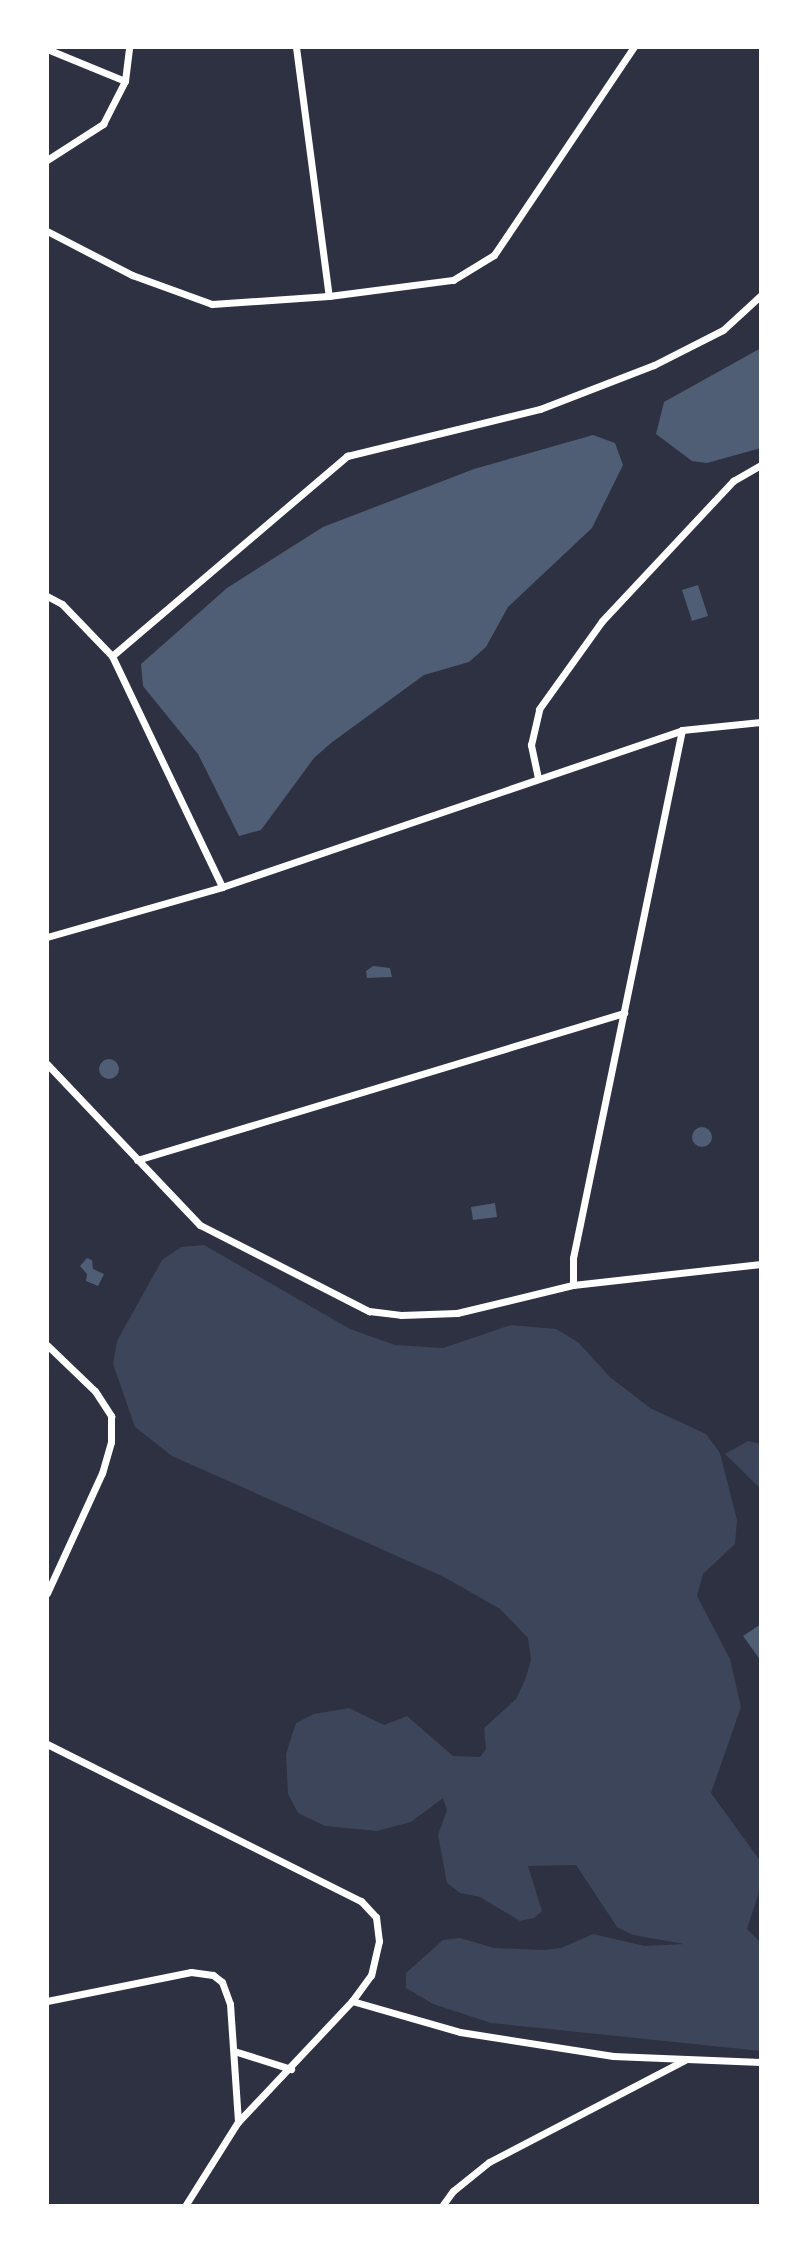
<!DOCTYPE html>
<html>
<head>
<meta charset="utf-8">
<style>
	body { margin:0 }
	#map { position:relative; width:808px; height:2253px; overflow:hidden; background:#2d3142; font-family:Cabin,sans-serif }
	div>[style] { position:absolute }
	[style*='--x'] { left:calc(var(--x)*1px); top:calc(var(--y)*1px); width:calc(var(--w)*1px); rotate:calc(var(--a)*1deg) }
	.green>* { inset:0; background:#3c4559 }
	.water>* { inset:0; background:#4f5d75 }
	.round { border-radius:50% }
	.minor>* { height:7px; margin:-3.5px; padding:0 3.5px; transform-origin:3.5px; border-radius:3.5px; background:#fff }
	span { translate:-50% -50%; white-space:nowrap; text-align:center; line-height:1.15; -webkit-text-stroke:5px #fff; paint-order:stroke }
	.frame { position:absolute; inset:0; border:49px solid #fff; pointer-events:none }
</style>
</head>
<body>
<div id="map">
	<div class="green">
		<div style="clip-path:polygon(204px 1245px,350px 1329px,395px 1345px,443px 1348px,511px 1325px,556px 1329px,578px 1342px,610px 1377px,650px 1408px,706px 1434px,720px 1453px,737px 1520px,735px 1544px,703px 1574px,697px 1596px,730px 1659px,741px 1707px,711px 1793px,761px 1862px,761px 1886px,747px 1929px,761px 1943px,761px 2051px,491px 2023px,433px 2004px,406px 1988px,406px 1973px,443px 1940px,460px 1938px,494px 1948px,543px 1950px,561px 1948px,593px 1934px,645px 1946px,684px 1944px,633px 1935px,617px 1927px,576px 1865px,528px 1866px,542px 1911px,534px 1918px,520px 1921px,480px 1897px,460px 1893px,447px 1883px,438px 1835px,447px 1810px,443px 1798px,411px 1822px,377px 1831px,325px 1826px,298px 1813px,288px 1794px,286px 1754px,296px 1723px,314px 1714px,349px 1708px,384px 1725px,407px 1716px,453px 1756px,480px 1757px,486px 1749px,484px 1728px,516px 1699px,525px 1680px,531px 1660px,528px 1638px,500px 1609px,444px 1577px,172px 1456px,135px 1427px,113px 1364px,117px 1341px,162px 1260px,181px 1247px)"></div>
		<div style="clip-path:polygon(748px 1441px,761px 1444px,761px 1489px,725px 1454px)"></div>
	</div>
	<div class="water">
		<div style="clip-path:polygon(761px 348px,761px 448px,707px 463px,692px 461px,656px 434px,664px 402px)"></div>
		<div style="clip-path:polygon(593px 435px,615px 443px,623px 465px,592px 528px,508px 607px,486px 647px,469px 662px,424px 675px,331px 743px,314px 758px,261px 830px,239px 836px,198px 754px,143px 686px,141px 664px,227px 588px,323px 527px,474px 469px)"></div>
		<div style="clip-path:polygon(698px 585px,708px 616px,692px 621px,682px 590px)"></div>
		<div style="clip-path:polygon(373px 966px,390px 968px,392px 977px,367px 978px,366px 971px)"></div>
		<div class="round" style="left:99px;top:1059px;width:20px;height:20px"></div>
		<div class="round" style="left:692px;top:1127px;width:20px;height:20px"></div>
		<div style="clip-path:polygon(495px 1203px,497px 1217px,473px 1220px,471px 1207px)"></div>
		<div style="clip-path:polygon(87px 1258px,92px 1260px,93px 1269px,104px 1274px,98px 1286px,86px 1281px,87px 1274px,80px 1266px)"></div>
		<div style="clip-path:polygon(761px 1624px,761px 1661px,743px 1636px)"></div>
	</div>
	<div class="minor">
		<div style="--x:296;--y:47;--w:251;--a:82.5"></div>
		<div style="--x:47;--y:49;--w:84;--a:22.3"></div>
		<div style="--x:47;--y:160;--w:67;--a:-32.7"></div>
		<div style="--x:103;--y:124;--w:48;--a:-62.9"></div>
		<div style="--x:125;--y:81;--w:34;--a:-83"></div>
		<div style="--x:47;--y:231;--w:96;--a:27.4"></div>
		<div style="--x:132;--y:275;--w:85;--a:19.9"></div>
		<div style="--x:212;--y:304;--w:117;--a:-3.9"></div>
		<div style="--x:329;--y:296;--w:125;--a:-7.4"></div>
		<div style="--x:453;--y:280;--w:48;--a:-31.4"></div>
		<div style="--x:494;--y:255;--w:251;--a:-56.1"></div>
		<div style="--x:47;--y:596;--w:17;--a:28"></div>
		<div style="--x:62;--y:604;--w:72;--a:46.1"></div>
		<div style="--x:112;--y:656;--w:256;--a:64.5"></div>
		<div style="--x:112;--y:656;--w:309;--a:-40.4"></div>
		<div style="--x:347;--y:456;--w:199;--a:-13.7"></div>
		<div style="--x:540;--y:409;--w:122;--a:-21.1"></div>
		<div style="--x:654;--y:365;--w:77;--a:-26.9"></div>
		<div style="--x:723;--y:330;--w:52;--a:-42.6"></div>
		<div style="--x:538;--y:778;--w:34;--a:-102"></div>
		<div style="--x:531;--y:745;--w:37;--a:-77"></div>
		<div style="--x:539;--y:709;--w:108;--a:-54.4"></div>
		<div style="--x:602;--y:621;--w:192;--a:-46.9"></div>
		<div style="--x:733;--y:481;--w:32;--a:-30"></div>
		<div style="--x:47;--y:937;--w:182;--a:-15.9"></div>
		<div style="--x:222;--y:887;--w:486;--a:-18.8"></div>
		<div style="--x:682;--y:730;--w:79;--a:-5.8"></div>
		<div style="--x:47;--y:1064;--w:222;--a:46.5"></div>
		<div style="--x:200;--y:1225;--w:190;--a:27"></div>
		<div style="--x:369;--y:1311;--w:32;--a:7"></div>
		<div style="--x:401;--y:1315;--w:56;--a:-2"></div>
		<div style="--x:457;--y:1313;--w:119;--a:-13.6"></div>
		<div style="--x:573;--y:1285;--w:189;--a:-6.4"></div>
		<div style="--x:137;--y:1160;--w:509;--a:-16.8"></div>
		<div style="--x:573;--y:1285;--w:27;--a:-90"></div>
		<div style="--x:573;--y:1258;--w:539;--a:-78.34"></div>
		<div style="--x:47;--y:1345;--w:66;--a:43.8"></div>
		<div style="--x:95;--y:1391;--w:30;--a:57"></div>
		<div style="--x:111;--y:1416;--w:26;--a:90"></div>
		<div style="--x:111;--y:1442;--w:32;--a:106"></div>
		<div style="--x:102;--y:1473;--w:132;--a:114.6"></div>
		<div style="--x:47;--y:1744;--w:351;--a:26.6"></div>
		<div style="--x:361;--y:1901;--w:22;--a:47"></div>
		<div style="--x:376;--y:1917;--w:24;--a:83"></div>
		<div style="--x:379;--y:1941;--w:35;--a:103"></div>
		<div style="--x:371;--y:1975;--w:32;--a:126"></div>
		<div style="--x:352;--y:2001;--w:112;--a:16"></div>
		<div style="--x:460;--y:2032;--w:155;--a:8.9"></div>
		<div style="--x:613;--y:2056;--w:148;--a:2.3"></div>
		<div style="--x:47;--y:2001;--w:147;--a:-11.4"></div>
		<div style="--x:191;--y:1972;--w:22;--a:8"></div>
		<div style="--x:213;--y:1975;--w:11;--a:38"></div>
		<div style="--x:222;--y:1982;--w:23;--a:70"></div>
		<div style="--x:230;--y:2004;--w:118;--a:86.1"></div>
		<div style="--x:234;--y:2051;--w:60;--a:17.5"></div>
		<div style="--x:185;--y:2206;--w:99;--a:-57.8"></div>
		<div style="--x:238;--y:2122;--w:166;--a:-46.7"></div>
		<div style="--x:442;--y:2206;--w:19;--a:-54"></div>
		<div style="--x:453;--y:2191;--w:46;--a:-38.9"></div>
		<div style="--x:489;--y:2162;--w:221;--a:-27.5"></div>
	</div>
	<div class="frame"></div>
</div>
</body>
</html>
